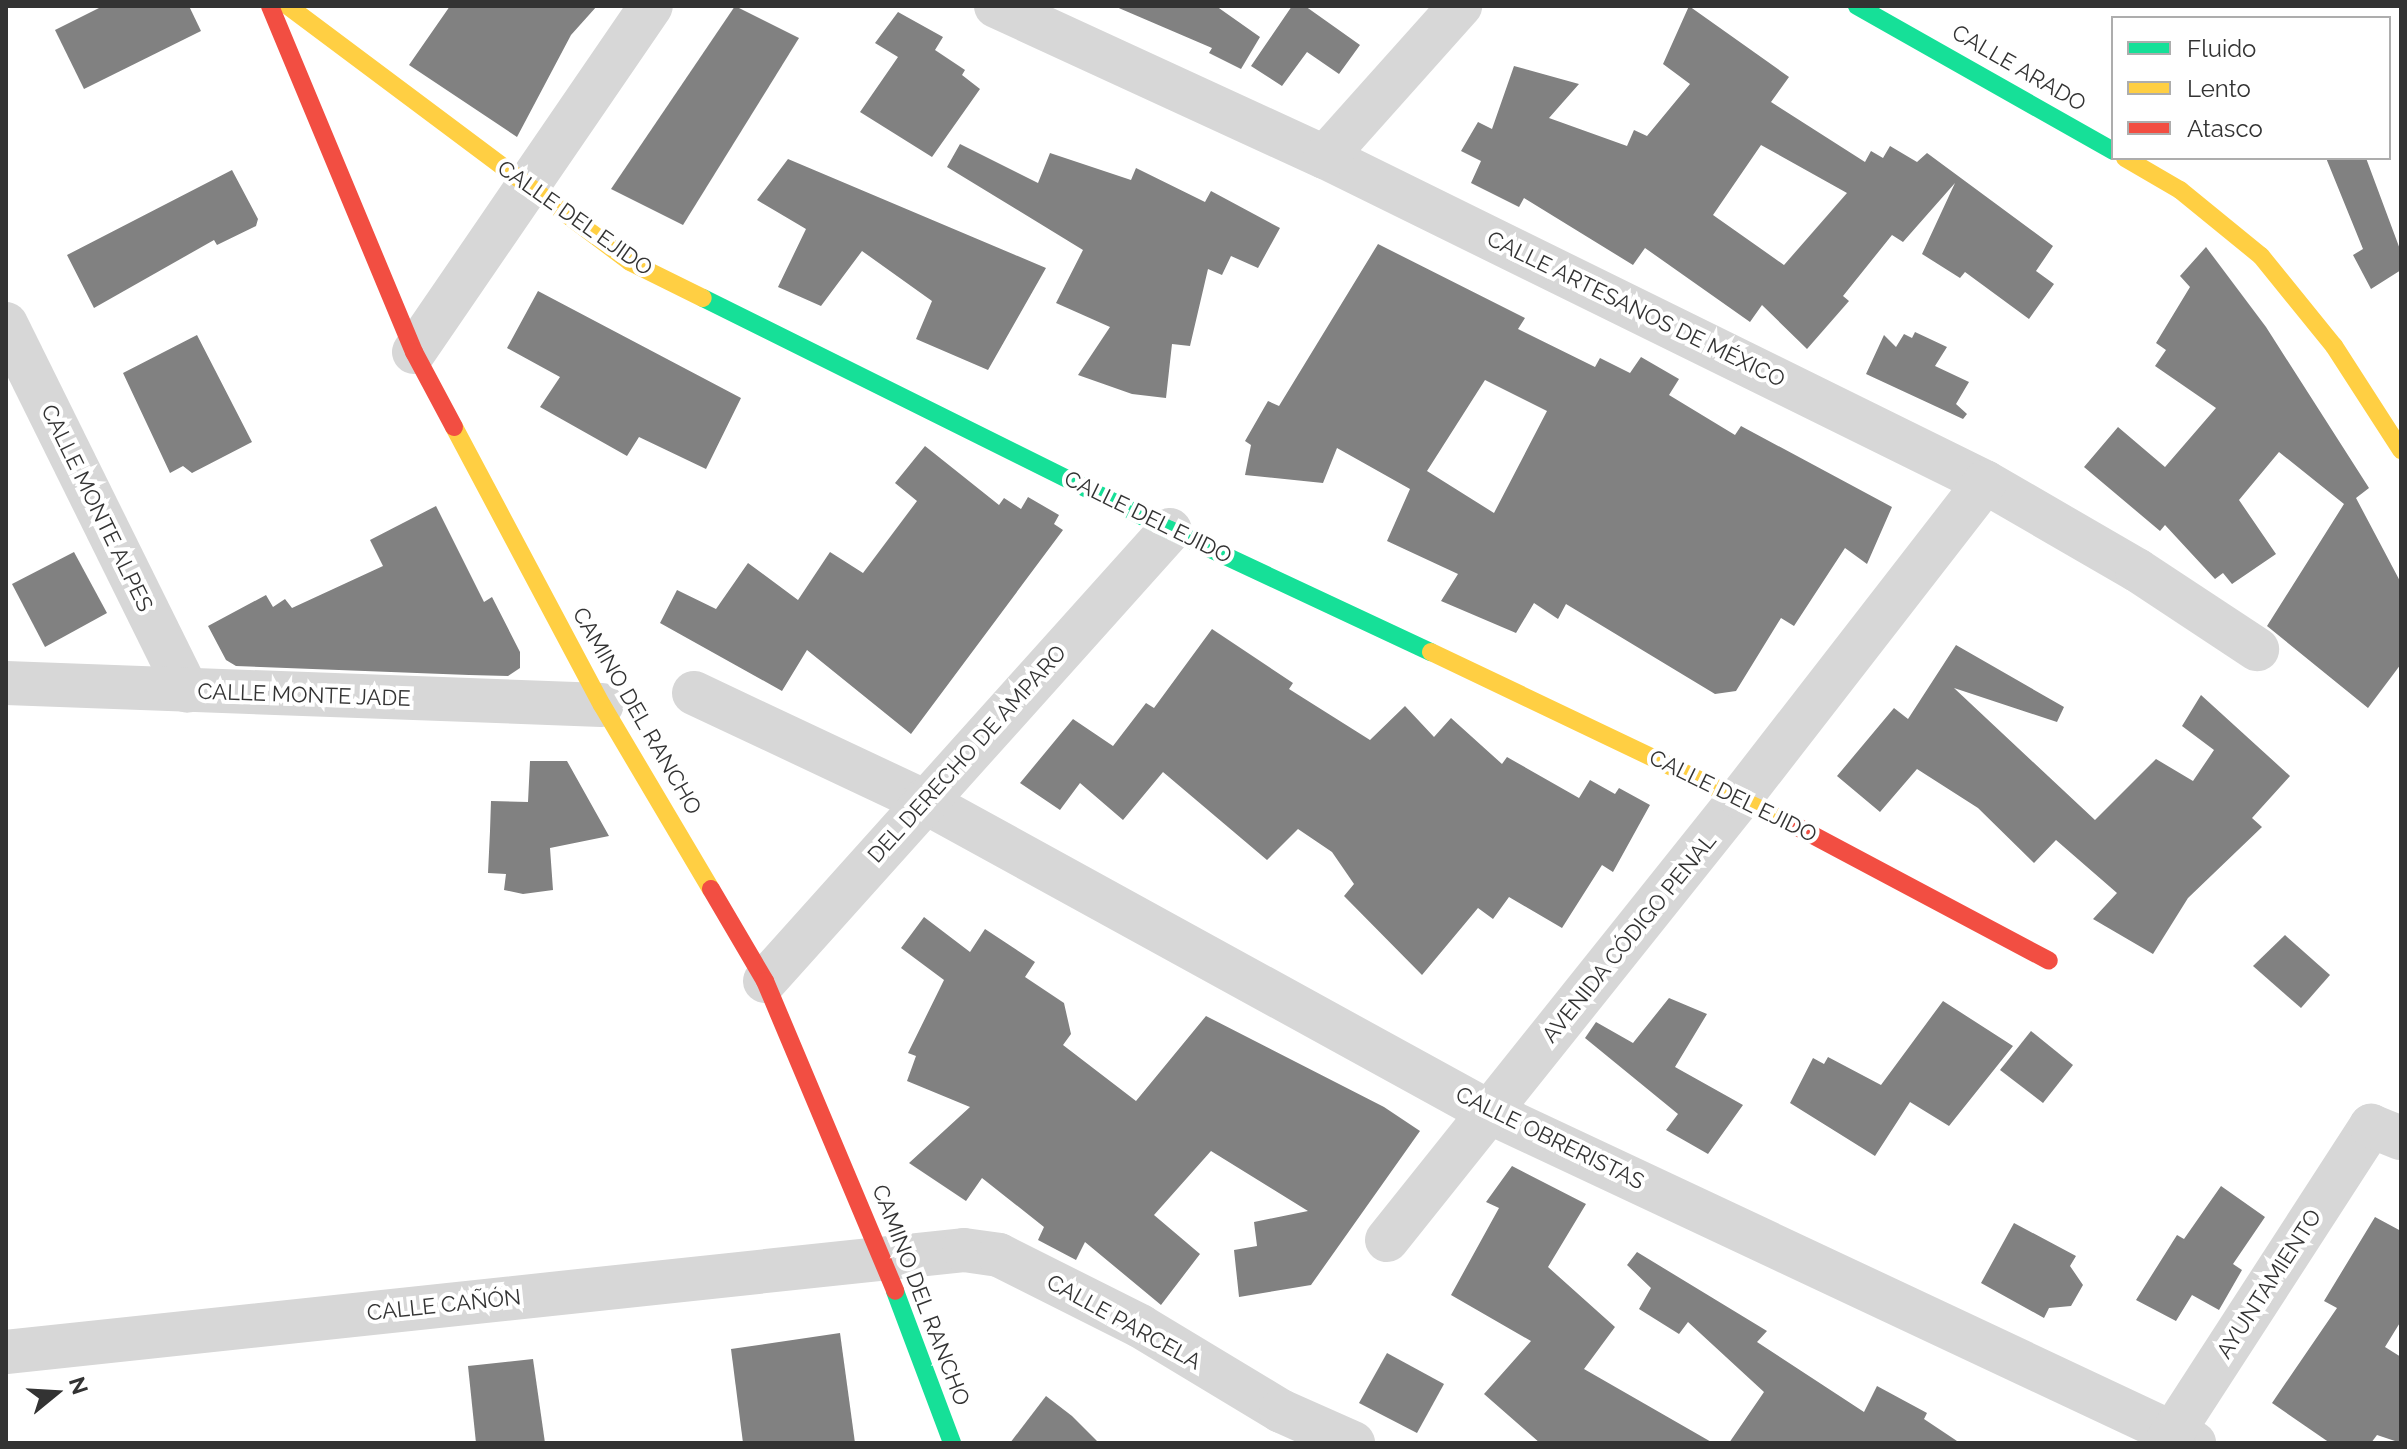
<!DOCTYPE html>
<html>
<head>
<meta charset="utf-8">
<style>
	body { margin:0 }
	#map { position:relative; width:2407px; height:1449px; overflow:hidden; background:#fff; font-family:Raleway,sans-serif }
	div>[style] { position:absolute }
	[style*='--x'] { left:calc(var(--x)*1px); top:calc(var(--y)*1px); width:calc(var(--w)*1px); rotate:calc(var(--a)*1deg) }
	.building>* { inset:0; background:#818181 }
	.street>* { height:44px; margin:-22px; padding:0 22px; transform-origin:22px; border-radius:22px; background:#d7d7d7 }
	.fast>* { height:18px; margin:-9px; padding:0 9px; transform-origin:9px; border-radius:9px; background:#16e098 }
	.slow>* { height:18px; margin:-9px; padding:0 9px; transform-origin:9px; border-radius:9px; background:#ffcf43 }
	.jam>* { height:18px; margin:-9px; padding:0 9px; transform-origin:9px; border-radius:9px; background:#f24e42 }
	span { translate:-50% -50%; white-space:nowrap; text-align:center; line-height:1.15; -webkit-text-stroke:8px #fff; paint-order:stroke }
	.street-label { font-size:22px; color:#333 }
	.frame { position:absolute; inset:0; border:8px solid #333; pointer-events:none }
	.legend { position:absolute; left:2111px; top:16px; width:280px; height:144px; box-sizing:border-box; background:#fff; border:2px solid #adadad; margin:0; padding:10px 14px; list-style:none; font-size:24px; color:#333 }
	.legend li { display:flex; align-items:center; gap:16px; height:40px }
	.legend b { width:40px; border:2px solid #adadad }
	.north { position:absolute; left:16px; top:1353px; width:80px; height:80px; -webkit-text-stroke:6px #fff; paint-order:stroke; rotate:72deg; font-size:22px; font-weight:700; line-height:32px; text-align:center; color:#333 }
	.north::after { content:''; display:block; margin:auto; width:28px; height:36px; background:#333; clip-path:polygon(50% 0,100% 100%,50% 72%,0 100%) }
</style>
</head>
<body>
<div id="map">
	<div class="building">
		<div style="clip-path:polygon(103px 6px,189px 6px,201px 31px,84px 89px,55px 30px)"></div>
		<div style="clip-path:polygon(450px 6px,597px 6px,571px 35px,517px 137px,409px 65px)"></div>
		<div style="clip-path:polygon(735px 6px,799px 38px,683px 225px,611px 189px)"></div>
		<div style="clip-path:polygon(1114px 6px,1216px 6px,1260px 37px,1241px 69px,1209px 53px,1212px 48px)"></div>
		<div style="clip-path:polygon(1292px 6px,1305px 6px,1360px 45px,1339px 74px,1307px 52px,1282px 86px,1251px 66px)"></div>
		<div style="clip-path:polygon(evenodd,1689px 6px,1789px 77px,1771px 102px,1865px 162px,1871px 151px,1883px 158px,1890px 146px,1917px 162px,1927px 153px,2053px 246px,2036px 271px,2054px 284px,2029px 319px,1965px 272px,1960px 278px,1922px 254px,1955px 183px,1903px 242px,1892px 235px,1843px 296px,1849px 301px,1807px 349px,1762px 305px,1750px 322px,1645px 248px,1633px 265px,1524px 198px,1519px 207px,1471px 183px,1481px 161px,1461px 151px,1478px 122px,1492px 129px,1514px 66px,1579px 84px,1549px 118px,1627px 146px,1634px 130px,1647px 136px,1690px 84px,1663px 64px,1689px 6px,1761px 145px,1847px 193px,1784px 265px,1713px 215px,1761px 145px)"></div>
		<div style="clip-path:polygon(898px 12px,943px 37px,935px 50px,965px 70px,962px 75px,980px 89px,932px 157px,860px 112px,898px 57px,875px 43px)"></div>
		<div style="clip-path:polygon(960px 144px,1038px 183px,1050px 153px,1131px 180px,1136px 168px,1205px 202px,1211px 191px,1280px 228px,1258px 268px,1231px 256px,1222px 275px,1208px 269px,1190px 346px,1172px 344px,1166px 398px,1132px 394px,1078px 375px,1110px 327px,1056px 303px,1083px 250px,947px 167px)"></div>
		<div style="clip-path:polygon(2326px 158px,2366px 158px,2401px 252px,2401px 270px,2371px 289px,2353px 255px,2363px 249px)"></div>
		<div style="clip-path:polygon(788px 159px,1046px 268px,988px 370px,916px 339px,932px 301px,862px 251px,821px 306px,778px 287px,806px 229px,757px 200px)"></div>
		<div style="clip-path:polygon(232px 170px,258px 219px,256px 226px,217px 245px,214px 240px,94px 308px,67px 255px)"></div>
		<div style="clip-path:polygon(evenodd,1378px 244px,1525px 318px,1518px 329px,1595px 367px,1600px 358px,1630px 373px,1641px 357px,1679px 379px,1669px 395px,1735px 435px,1741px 426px,1892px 507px,1867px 564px,1845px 548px,1794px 626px,1781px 618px,1736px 691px,1715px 694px,1566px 604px,1558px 619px,1534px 603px,1516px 633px,1441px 601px,1458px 574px,1387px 541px,1410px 489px,1337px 448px,1323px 483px,1245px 475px,1251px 445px,1245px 441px,1268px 401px,1279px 406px,1378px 244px,1485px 380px,1547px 411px,1494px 513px,1427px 471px,1485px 380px)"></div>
		<div style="clip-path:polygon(2206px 247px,2266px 327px,2369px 488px,2356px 498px,2401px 583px,2401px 664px,2368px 708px,2267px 626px,2344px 504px,2279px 452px,2239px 500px,2276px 554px,2232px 584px,2223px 573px,2215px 579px,2165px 525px,2160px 531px,2084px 467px,2118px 427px,2165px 467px,2216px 408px,2155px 366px,2166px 350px,2156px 343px,2190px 287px,2180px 276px)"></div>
		<div style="clip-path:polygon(538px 291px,741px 398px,706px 469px,639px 437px,627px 456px,540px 407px,560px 377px,507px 348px)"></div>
		<div style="clip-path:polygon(1915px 332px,1947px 347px,1935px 366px,1969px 382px,1956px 404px,1967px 414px,1963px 419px,1866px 374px,1884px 335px,1896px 347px,1904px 334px,1912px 338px)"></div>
		<div style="clip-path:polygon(197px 335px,252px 442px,192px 473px,183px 466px,170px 473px,123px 373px)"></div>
		<div style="clip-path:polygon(925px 446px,999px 505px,1004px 498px,1021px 509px,1028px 497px,1059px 515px,1054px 524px,1063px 530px,911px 734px,807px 650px,782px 691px,660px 623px,677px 590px,716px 609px,748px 563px,798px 600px,830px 552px,863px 573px,917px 501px,895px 483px)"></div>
		<div style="clip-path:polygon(436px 506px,484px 602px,492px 597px,520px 652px,520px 668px,508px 676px,469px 675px,236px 666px,226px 660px,208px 626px,266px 595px,273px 607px,285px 599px,292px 608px,383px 566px,370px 540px)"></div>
		<div style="clip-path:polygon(74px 552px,107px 613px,45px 647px,12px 584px)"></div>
		<div style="clip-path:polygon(1212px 629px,1293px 683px,1289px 689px,1370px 740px,1405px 706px,1434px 737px,1451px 718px,1502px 764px,1507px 757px,1579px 798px,1590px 780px,1615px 794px,1619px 788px,1650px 805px,1613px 872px,1602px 865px,1562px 928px,1509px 897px,1493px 919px,1478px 908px,1422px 975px,1344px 896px,1354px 884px,1332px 852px,1298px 829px,1267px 860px,1163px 772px,1123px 820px,1080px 783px,1060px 810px,1020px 783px,1073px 719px,1113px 746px,1146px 703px,1154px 708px)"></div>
		<div style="clip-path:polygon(1956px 645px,2064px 707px,2057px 722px,1954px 688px,2095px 820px,2156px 759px,2193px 781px,2214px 750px,2182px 726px,2201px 695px,2290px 776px,2252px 818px,2262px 827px,2188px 898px,2153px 954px,2093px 919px,2117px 893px,2056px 840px,2034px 863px,1978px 808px,1917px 769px,1880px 812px,1837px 776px,1894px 708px,1908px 719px)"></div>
		<div style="clip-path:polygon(530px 761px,567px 761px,609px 836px,550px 848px,553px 890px,523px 894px,504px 890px,506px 874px,488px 873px,490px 831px,491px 801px,528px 802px)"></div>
		<div style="clip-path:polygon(924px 917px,970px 952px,985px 929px,1035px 962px,1025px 977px,1064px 1003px,1071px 1034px,1063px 1045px,1136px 1101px,1206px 1016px,1384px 1107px,1420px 1131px,1311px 1285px,1239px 1297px,1234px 1250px,1257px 1246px,1254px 1222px,1308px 1211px,1211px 1151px,1154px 1215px,1200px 1254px,1161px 1305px,1085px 1242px,1076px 1260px,1038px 1240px,1044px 1227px,982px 1178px,966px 1201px,909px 1163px,970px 1107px,907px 1081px,916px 1056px,908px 1053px,944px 980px,901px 948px)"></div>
		<div style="clip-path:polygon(2285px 935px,2330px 975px,2301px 1008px,2253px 966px)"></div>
		<div style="clip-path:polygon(1669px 998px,1707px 1014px,1675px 1067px,1743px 1105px,1708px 1154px,1666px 1130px,1678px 1114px,1585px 1038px,1596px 1022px,1633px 1043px)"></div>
		<div style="clip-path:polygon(1943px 1001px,2013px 1046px,1949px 1126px,1910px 1102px,1875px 1156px,1790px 1103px,1813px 1058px,1824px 1064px,1828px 1057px,1881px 1085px)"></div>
		<div style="clip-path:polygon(2031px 1031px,2073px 1065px,2043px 1103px,2000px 1070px)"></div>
		<div style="clip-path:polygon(1512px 1166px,1586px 1204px,1548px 1267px,1615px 1327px,1584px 1369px,1713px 1443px,1540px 1443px,1484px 1394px,1531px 1341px,1451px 1295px,1499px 1208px,1486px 1202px)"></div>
		<div style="clip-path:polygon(2221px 1186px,2265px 1217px,2233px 1264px,2242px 1270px,2219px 1310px,2192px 1295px,2176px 1321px,2136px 1300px,2177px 1235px,2184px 1239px)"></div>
		<div style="clip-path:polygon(2375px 1217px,2401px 1231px,2401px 1321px,2385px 1347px,2401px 1357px,2401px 1443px,2377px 1435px,2371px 1443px,2330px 1443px,2272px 1403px,2337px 1308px,2324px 1301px)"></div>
		<div style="clip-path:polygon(2014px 1223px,2076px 1256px,2070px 1266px,2083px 1285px,2071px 1306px,2049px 1308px,2044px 1318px,1981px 1283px)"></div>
		<div style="clip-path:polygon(1637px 1252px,1767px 1331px,1757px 1342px,1864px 1412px,1877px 1386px,1927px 1413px,1924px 1419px,1960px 1443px,1729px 1443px,1764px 1392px,1688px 1322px,1679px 1334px,1639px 1309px,1651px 1288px,1627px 1265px)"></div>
		<div style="clip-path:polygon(840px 1333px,855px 1443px,743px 1443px,731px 1349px)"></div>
		<div style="clip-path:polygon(1387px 1353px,1444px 1384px,1417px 1433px,1359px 1403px)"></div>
		<div style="clip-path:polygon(533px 1359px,545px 1443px,476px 1443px,468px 1366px)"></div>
		<div style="clip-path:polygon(1046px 1396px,1072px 1416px,1099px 1443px,1010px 1443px)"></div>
	</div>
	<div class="street">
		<div style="--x:996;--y:6;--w:362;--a:24.7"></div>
		<div style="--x:1325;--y:157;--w:736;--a:26.22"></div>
		<div style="--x:1985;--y:482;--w:176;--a:30.1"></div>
		<div style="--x:2137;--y:570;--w:144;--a:33.4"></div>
		<div style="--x:1325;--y:157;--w:203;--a:-48.2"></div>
		<div style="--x:6;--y:324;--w:409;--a:63.7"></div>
		<div style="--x:414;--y:352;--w:419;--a:-55.6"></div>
		<div style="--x:6;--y:683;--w:596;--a:2.11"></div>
		<div style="--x:694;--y:693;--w:253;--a:25.2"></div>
		<div style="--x:923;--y:801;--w:646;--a:28.79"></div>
		<div style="--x:1489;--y:1112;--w:779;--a:25.15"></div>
		<div style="--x:765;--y:981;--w:606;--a:-48.08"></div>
		<div style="--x:1387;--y:1240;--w:567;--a:-51.37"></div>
		<div style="--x:1741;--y:797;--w:398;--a:-52.2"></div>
		<div style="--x:6;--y:1352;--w:963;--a:-6.08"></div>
		<div style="--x:964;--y:1250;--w:35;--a:8"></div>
		<div style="--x:999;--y:1255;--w:158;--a:26.7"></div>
		<div style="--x:1140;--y:1326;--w:165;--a:31.1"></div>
		<div style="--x:1281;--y:1411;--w:79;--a:24"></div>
		<div style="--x:2166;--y:1443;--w:378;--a:-57.1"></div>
		<div style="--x:2371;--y:1126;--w:32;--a:22"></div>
	</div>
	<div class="fast">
		<div style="--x:1857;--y:6;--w:294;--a:29.5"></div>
		<div style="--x:703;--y:298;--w:521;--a:26.42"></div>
		<div style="--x:1170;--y:530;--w:288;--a:25.1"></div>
		<div style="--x:895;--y:1291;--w:162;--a:69.4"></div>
	</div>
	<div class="slow">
		<div style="--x:288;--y:6;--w:427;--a:36.8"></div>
		<div style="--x:630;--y:262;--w:81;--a:26.3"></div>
		<div style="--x:2125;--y:158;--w:64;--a:30.2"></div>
		<div style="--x:2180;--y:190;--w:104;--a:39.2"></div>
		<div style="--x:2261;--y:256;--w:116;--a:51"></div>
		<div style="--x:2334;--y:346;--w:124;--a:57.2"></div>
		<div style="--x:454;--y:427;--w:315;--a:62"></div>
		<div style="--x:602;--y:705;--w:214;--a:59.4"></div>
		<div style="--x:1431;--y:652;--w:398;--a:25.5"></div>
	</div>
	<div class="jam">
		<div style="--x:270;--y:6;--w:375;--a:67.4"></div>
		<div style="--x:414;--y:352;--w:85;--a:61.9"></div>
		<div style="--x:1790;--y:823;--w:293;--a:28"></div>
		<div style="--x:711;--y:889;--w:107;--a:59.6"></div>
		<div style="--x:765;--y:981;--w:336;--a:67.2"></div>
	</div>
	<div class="street-label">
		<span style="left:2019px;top:68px;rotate:30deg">CALLE ARADO</span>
		<span style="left:575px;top:218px;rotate:35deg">CALLE DEL EJIDO</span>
		<span style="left:1636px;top:309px;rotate:26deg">CALLE ARTESANOS DE MÉXICO</span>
		<span style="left:97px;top:508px;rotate:64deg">CALLE MONTE ALPES</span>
		<span style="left:1148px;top:517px;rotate:26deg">CALLE DEL EJIDO</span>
		<span style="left:304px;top:695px;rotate:2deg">CALLE MONTE JADE</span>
		<span style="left:637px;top:711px;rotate:60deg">CAMINO DEL RANCHO</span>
		<span style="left:967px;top:754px;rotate:-48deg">DEL DERECHO DE AMPARO</span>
		<span style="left:1733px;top:796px;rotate:26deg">CALLE DEL EJIDO</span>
		<span style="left:1629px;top:938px;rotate:-51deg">AVENIDA CÓDIGO PENAL</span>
		<span style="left:1550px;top:1138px;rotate:26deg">CALLE OBRERISTAS</span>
		<span style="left:2269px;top:1284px;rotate:-57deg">AYUNTAMIENTO</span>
		<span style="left:921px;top:1295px;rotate:69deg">CAMINO DEL RANCHO</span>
		<span style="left:444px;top:1305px;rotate:-6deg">CALLE CAÑÓN</span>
		<span style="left:1124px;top:1322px;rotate:29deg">CALLE PARCELA</span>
	</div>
	<div class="frame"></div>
	<ul class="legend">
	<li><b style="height:10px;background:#16e098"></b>Fluido</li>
	<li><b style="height:10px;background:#ffcf43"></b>Lento</li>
	<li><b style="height:10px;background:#f24e42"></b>Atasco</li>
	</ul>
	<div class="north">N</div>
</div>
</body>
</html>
